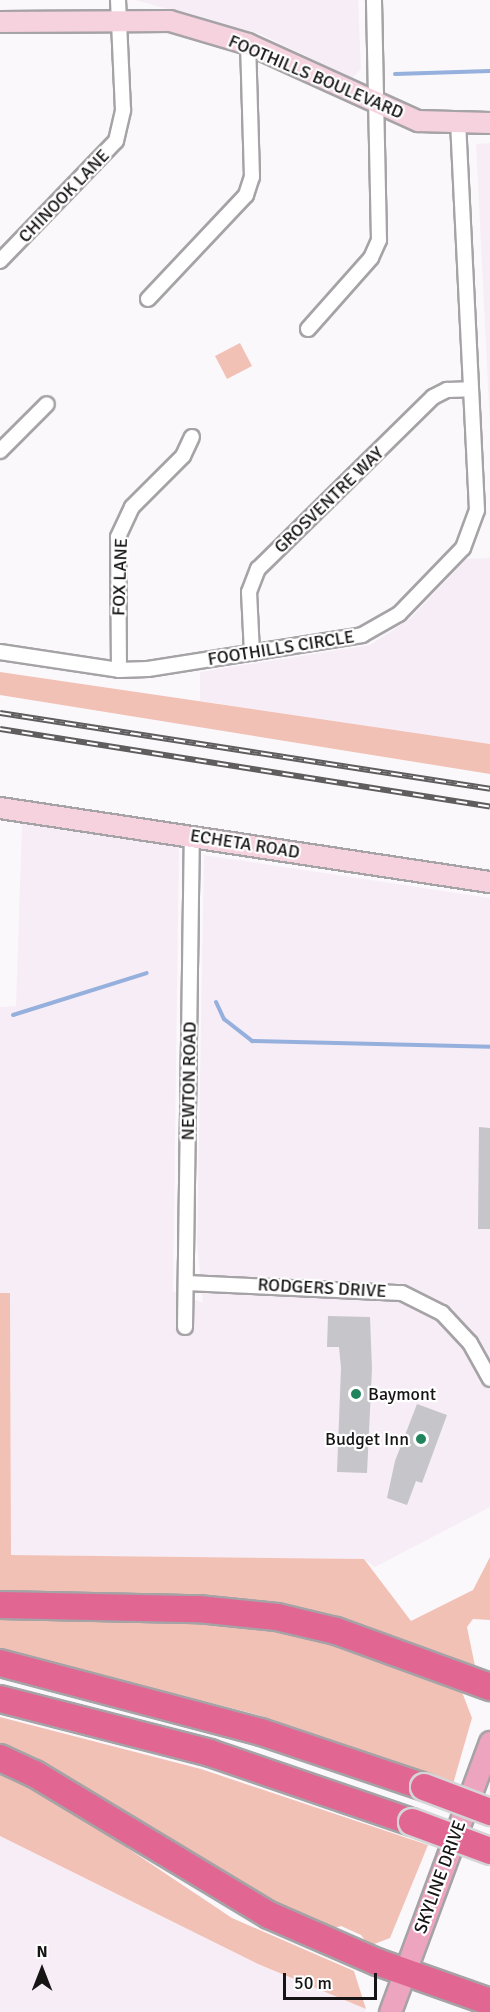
<!DOCTYPE html>
<html>
<head>
<meta charset="utf-8">
<style>
	body { margin:0 }
	#map { position:relative; width:490px; height:2012px; overflow:hidden; background:#fbf8fb; font-family:Signika,sans-serif }
	div>[style] { position:absolute }
	[style*='--x'] { left:calc(var(--x)*1px); top:calc(var(--y)*1px); width:calc(var(--w)*1px); rotate:calc(var(--a)*1deg) }
	.built>* { inset:0; background:#f7edf6 }
	.green>* { inset:0; background:#f2c1b6 }
	.stream>* { height:4px; margin:-2px; padding:0 2px; transform-origin:2px; border-radius:2px; background:#95b0dd }
	.building>* { inset:0; background:#c6c5c9 }
	.roads { filter:drop-shadow(2px 0 #a6a3a6) drop-shadow(-2px 0 #a6a3a6) drop-shadow(0 2px #a6a3a6) drop-shadow(0 -2px #a6a3a6) }
	.street>* { height:14px; margin:-7px; padding:0 7px; transform-origin:7px; border-radius:7px; background:#fff }
	.secondary>* { height:20px; margin:-10px; padding:0 10px; transform-origin:10px; border-radius:10px; background:#f6d1de }
	.primary>* { height:21px; margin:-10.5px; padding:0 10.5px; transform-origin:10.5px; border-radius:10.5px; background:#eda4be }
	.highway>* { height:26px; margin:-13px; padding:0 13px; transform-origin:13px; border-radius:13px; background:#e16792 }
	.rail>* { height:6px; margin-top:-3px; transform-origin:0; background:repeating-linear-gradient(90deg,#fff 0 11px,#5f5d5e 0 22px); box-sizing:border-box; border-block:2px solid #5f5d5e }
	.bridges { filter:drop-shadow(2px 0 #d5d5d5) drop-shadow(-2px 0 #d5d5d5) drop-shadow(0 2px #d5d5d5) drop-shadow(0 -2px #d5d5d5) }
	.highway-bridge>* { height:26px; margin:-13px; padding:0 13px; transform-origin:13px; border-radius:13px; background:#e16792 }
	.dots>* { width:16px; height:16px; translate:-50% -50%; box-sizing:border-box; border:3px solid #fff; border-radius:50% }
	span { translate:-50% -50%; white-space:nowrap; text-align:center; line-height:1.15; -webkit-text-stroke:4.5px #fff; paint-order:stroke }
	.street-label { font-size:18px; color:#161415 }
	.poi-label { font-size:18px; color:#161415 }
	.left { translate:0 -50%; text-align:left }
	.right { translate:-100% -50%; text-align:right }
	.north { position:absolute; left:12px; top:1940px; width:60px; height:60px; -webkit-text-stroke:4px #fff; paint-order:stroke; rotate:0deg; font-size:16px; font-weight:700; line-height:24px; text-align:center; color:#161415 }
	.north::after { content:''; display:block; margin:auto; width:21px; height:27px; background:#161415; clip-path:polygon(50% 0,100% 100%,50% 72%,0 100%) }
	.scale { position:absolute; left:283px; top:1973px; width:94px; height:27px; box-sizing:border-box; border:3px solid #161415; border-top:0; padding-left:8px; font-size:18px; line-height:21px; white-space:nowrap; color:#161415; -webkit-text-stroke:4px #fff; paint-order:stroke }
</style>
</head>
<body>
<div id="map">
	<div class="built">
		<div style="clip-path:polygon(135px 0,358px 0,361px 69px,352px 78px,260px 34px)"></div>
		<div style="clip-path:polygon(490px 143px,490px 426px,476px 144px)"></div>
		<div style="clip-path:polygon(490px 558px,490px 744px,200px 701px,200px 672px,370px 645px,411px 618px,466px 559px)"></div>
		<div style="clip-path:polygon(22px 823px,179px 847px,173px 1291px,203px 1303px,197px 1243px,204px 855px,490px 898px,490px 1507px,375px 1567px,364px 1559px,11px 1555px,10px 1294px,0 1293px,0 1007px,16px 1006px)"></div>
		<div style="clip-path:polygon(0 1836px,258px 1964px,366px 2009px,365px 2012px,0 2012px)"></div>
	</div>
	<div class="green">
		<div style="clip-path:polygon(240px 343px,252px 366px,227px 379px,215px 356px)"></div>
		<div style="clip-path:polygon(0 672px,490px 744px,490px 774px,0 695px)"></div>
		<div style="clip-path:polygon(0 1293px,10px 1293px,11px 1555px,364px 1559px,411px 1621px,473px 1590px,490px 1557px,490px 1620px,473px 1619px,467px 1627px,475px 1666px,472px 1670px,387px 1636px,278px 1611px,0 1600px)"></div>
		<div style="clip-path:polygon(0 1616px,173px 1619px,279px 1630px,359px 1649px,430px 1674px,462px 1692px,472px 1718px,453px 1784px,258px 1715px,0 1649px)"></div>
		<div style="clip-path:polygon(0 1717px,201px 1769px,428px 1845px,390px 1938px,369px 1946px,361px 1935px,341px 1926px,327px 1930px,287px 1913px,0 1751px)"></div>
		<div style="clip-path:polygon(0 1768px,18px 1775px,232px 1918px,354px 1971px,366px 2009px,258px 1964px,0 1836px)"></div>
	</div>
	<div class="stream">
		<div style="--x:395;--y:74;--w:95;--a:-1.8"></div>
		<div style="--x:216;--y:1002;--w:19;--a:65"></div>
		<div style="--x:224;--y:1019;--w:36;--a:38"></div>
		<div style="--x:252;--y:1041;--w:238;--a:1.4"></div>
		<div style="--x:13;--y:1015;--w:140;--a:-17.4"></div>
	</div>
	<div class="building">
		<div style="clip-path:polygon(479px 1127px,490px 1128px,490px 1229px,478px 1229px)"></div>
		<div style="clip-path:polygon(328px 1316px,370px 1317px,372px 1369px,367px 1473px,337px 1472px,341px 1368px,339px 1347px,327px 1347px)"></div>
		<div style="clip-path:polygon(417px 1404px,447px 1415px,422px 1483px,416px 1481px,407px 1505px,387px 1498px,395px 1461px)"></div>
	</div>
	<div class="roads">
		<div class="street">
			<div style="--x:0;--y:261;--w:167;--a:-46"></div>
			<div style="--x:116;--y:141;--w:32;--a:-77"></div>
			<div style="--x:123;--y:110;--w:110;--a:-92.6"></div>
			<div style="--x:148;--y:299;--w:143;--a:-46.7"></div>
			<div style="--x:246;--y:195;--w:19;--a:-72"></div>
			<div style="--x:252;--y:177;--w:133;--a:-91.7"></div>
			<div style="--x:308;--y:329;--w:95;--a:-48.4"></div>
			<div style="--x:371;--y:258;--w:20;--a:-66"></div>
			<div style="--x:379;--y:240;--w:240;--a:-91.2"></div>
			<div style="--x:0;--y:451;--w:66;--a:-45"></div>
			<div style="--x:0;--y:652;--w:120;--a:8.6"></div>
			<div style="--x:119;--y:670;--w:29;--a:-2"></div>
			<div style="--x:148;--y:669;--w:217;--a:-9"></div>
			<div style="--x:362;--y:635;--w:43;--a:-29.6"></div>
			<div style="--x:399;--y:614;--w:92;--a:-45.9"></div>
			<div style="--x:463;--y:548;--w:40;--a:-69.8"></div>
			<div style="--x:477;--y:510;--w:386;--a:-92.8"></div>
			<div style="--x:252;--y:653;--w:61;--a:-92.8"></div>
			<div style="--x:249;--y:592;--w:25;--a:-69"></div>
			<div style="--x:258;--y:569;--w:245;--a:-44.5"></div>
			<div style="--x:433;--y:397;--w:16;--a:-27"></div>
			<div style="--x:447;--y:390;--w:24;--a:-2"></div>
			<div style="--x:119;--y:670;--w:133;--a:-90.4"></div>
			<div style="--x:118;--y:537;--w:33;--a:-65"></div>
			<div style="--x:132;--y:507;--w:72;--a:-45"></div>
			<div style="--x:183;--y:456;--w:21;--a:-65"></div>
			<div style="--x:187;--y:1283;--w:215;--a:2.7"></div>
			<div style="--x:402;--y:1293;--w:45;--a:26.6"></div>
			<div style="--x:442;--y:1313;--w:41;--a:47"></div>
			<div style="--x:470;--y:1343;--w:41;--a:60.9"></div>
			<div style="--x:185;--y:1327;--w:491;--a:-89.2"></div>
		</div>
		<div class="secondary">
			<div style="--x:0;--y:22;--w:170;--a:-0.3"></div>
			<div style="--x:170;--y:21;--w:81;--a:16.4"></div>
			<div style="--x:248;--y:44;--w:187;--a:24.4"></div>
			<div style="--x:418;--y:121;--w:72;--a:1.6"></div>
			<div style="--x:0;--y:808;--w:496;--a:8.6"></div>
		</div>
		<div class="primary">
			<div style="--x:390;--y:2012;--w:288;--a:-69.7"></div>
		</div>
		<div class="highway">
			<div style="--x:0;--y:1605;--w:198;--a:1.2"></div>
			<div style="--x:198;--y:1609;--w:79;--a:5.8"></div>
			<div style="--x:277;--y:1617;--w:61;--a:13.3"></div>
			<div style="--x:336;--y:1631;--w:164;--a:20"></div>
			<div style="--x:0;--y:1663;--w:270;--a:14.8"></div>
			<div style="--x:261;--y:1732;--w:172;--a:18.6"></div>
			<div style="--x:0;--y:1699;--w:217;--a:14.4"></div>
			<div style="--x:210;--y:1753;--w:213;--a:18.9"></div>
			<div style="--x:0;--y:1758;--w:38;--a:25"></div>
			<div style="--x:35;--y:1774;--w:273;--a:31.1"></div>
			<div style="--x:269;--y:1915;--w:118;--a:23.5"></div>
			<div style="--x:377;--y:1962;--w:120;--a:19.5"></div>
		</div>
	</div>
	<div class="rail">
		<div style="--x:0;--y:713;--w:496;--a:8.8"></div>
		<div style="--x:0;--y:729;--w:496;--a:9"></div>
	</div>
	<div class="bridges">
		<div class="highway-bridge">
			<div style="--x:424;--y:1787;--w:71;--a:20.7"></div>
			<div style="--x:412;--y:1822;--w:83;--a:20.4"></div>
		</div>
	</div>
	<div class="dots">
		<div style="left:356px;top:1394px;background:#21845d"></div>
		<div style="left:421px;top:1439px;background:#21845d"></div>
	</div>
	<div class="street-label">
		<span style="left:316px;top:77px;rotate:23deg">FOOTHILLS BOULEVARD</span>
		<span style="left:64px;top:196px;rotate:-46deg">CHINOOK LANE</span>
		<span style="left:329px;top:500px;rotate:-44deg">GROSVENTRE WAY</span>
		<span style="left:120px;top:577px;rotate:-88deg">FOX LANE</span>
		<span style="left:281px;top:648px;rotate:-9deg">FOOTHILLS CIRCLE</span>
		<span style="left:245px;top:844px;rotate:9deg">ECHETA ROAD</span>
		<span style="left:189px;top:1081px;rotate:-89deg">NEWTON ROAD</span>
		<span style="left:322px;top:1288px;rotate:3deg">RODGERS DRIVE</span>
		<span style="left:440px;top:1877px;rotate:-70deg">SKYLINE DRIVE</span>
	</div>
	<div class="poi-label">
		<span class="left" style="left:368px;top:1394px">Baymont</span>
		<span class="right" style="left:409px;top:1439px">Budget Inn</span>
	</div>
	<div class="north">N</div>
	<div class="scale">50 m</div>
</div>
</body>
</html>
